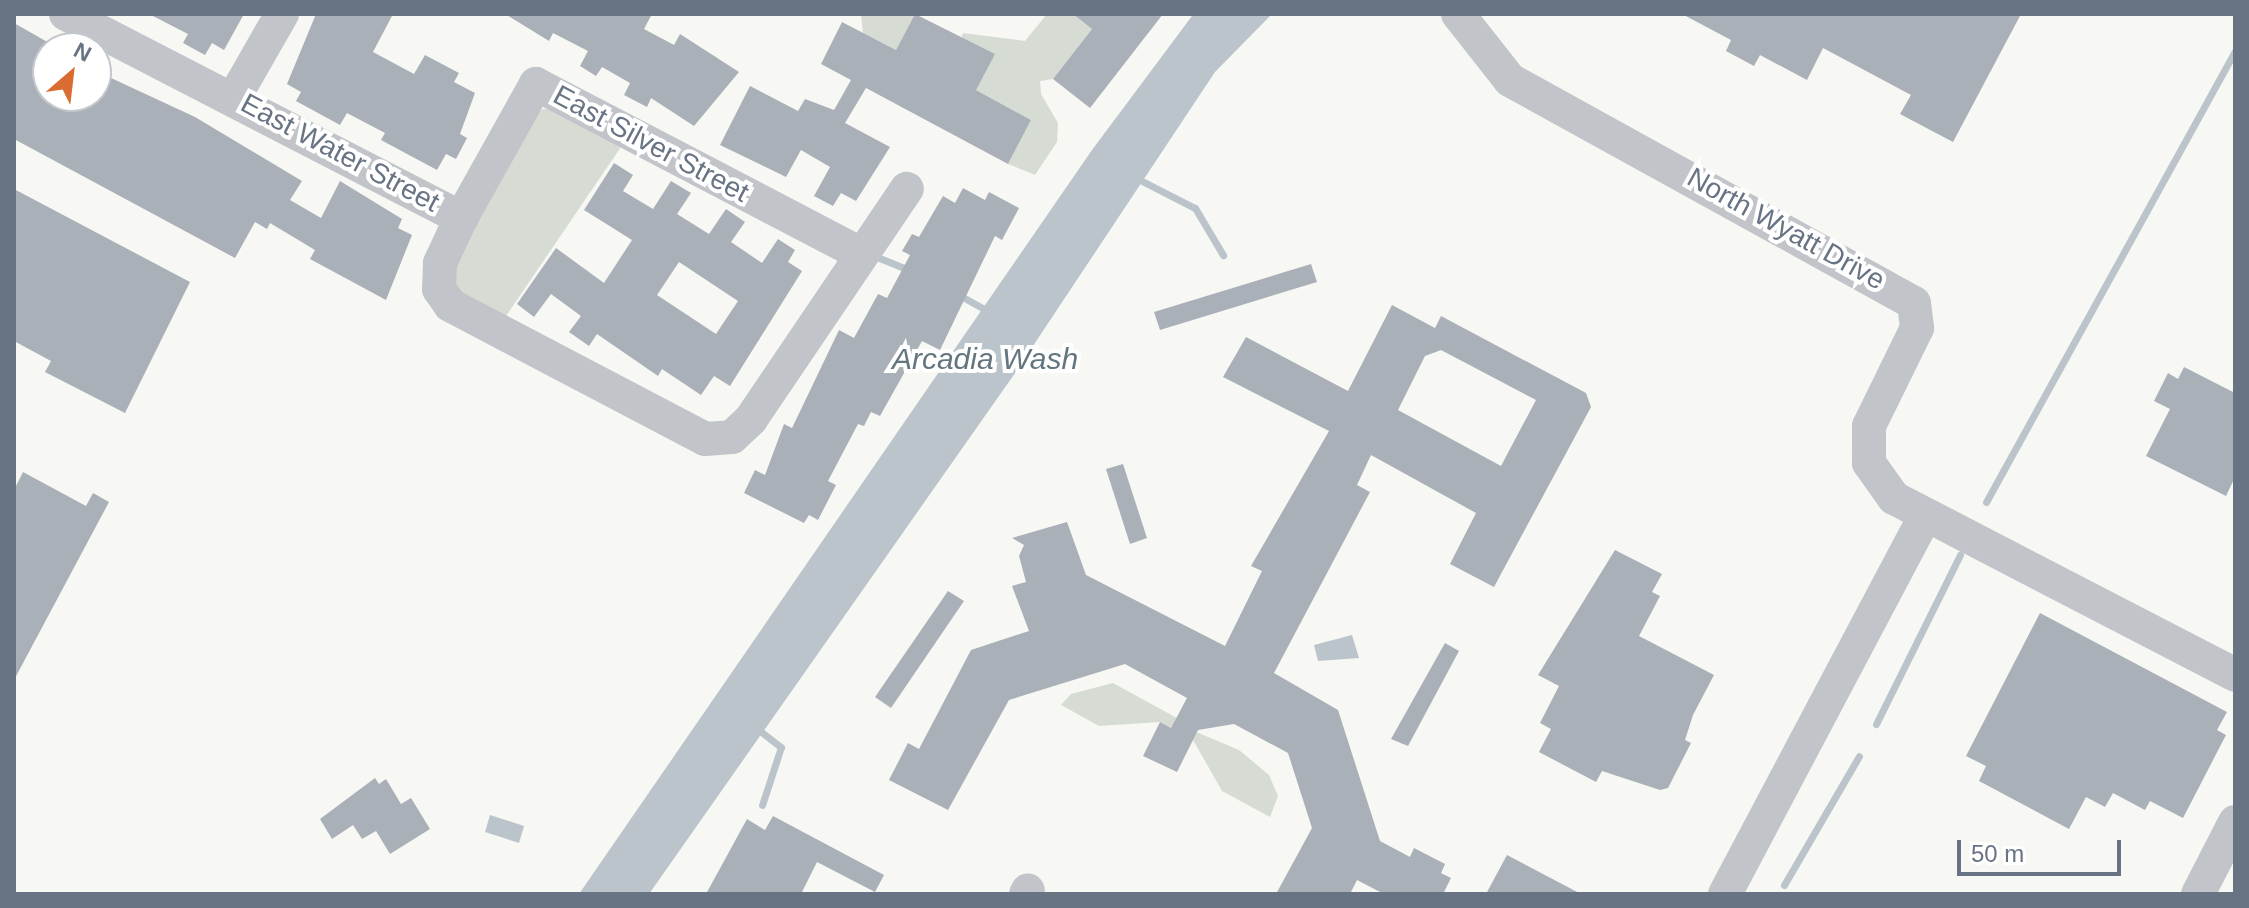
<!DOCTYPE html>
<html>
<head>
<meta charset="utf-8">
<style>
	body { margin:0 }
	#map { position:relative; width:2249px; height:908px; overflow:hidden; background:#f7f7f4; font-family:Arial,sans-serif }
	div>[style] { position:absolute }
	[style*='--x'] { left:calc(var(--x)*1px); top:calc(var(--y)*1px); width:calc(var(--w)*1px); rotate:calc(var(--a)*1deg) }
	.green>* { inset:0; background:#d6dcd4 }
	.water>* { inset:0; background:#bbc4ca }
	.stream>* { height:7px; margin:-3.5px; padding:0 3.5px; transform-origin:3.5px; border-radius:3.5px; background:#bbc4ca }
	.building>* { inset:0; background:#aab0b7 }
	.minor>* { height:34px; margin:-17px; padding:0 17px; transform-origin:17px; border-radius:17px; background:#c1c4c8 }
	span { translate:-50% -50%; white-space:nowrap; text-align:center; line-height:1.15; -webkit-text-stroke:8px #fff; paint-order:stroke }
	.street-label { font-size:28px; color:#687484 }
	.water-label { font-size:30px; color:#63757f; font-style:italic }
	.frame { position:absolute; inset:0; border:16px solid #687484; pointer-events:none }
	.north { position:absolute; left:32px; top:32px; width:80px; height:80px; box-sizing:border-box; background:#fff; border:2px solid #c3c7ce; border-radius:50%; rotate:28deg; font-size:22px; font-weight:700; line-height:32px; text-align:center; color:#687484 }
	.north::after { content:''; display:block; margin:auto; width:28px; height:36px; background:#da6c32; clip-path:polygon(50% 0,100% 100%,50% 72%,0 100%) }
	.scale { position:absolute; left:1957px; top:840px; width:164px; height:36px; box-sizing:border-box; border:4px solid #687484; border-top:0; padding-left:10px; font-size:24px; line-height:28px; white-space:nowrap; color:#687484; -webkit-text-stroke:6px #fff; paint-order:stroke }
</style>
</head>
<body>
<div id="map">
	<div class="green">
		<div style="clip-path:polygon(861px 14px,915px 14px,896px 50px,863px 33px)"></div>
		<div style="clip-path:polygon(1047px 14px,1073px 14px,1092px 29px,1053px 79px,1040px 81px,1041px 94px,1058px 123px,1057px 142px,1035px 175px,1008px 164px,1031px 120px,976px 90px,961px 39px,963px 33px,1025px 41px)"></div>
		<div style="clip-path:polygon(543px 109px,559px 109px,623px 144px,504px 319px,457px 292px,454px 267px,532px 118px)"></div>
		<div style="clip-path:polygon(1113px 683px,1177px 718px,1171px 728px,1160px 722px,1099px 726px,1061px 705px,1071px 694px)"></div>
		<div style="clip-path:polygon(1194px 731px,1239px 750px,1269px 775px,1278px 796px,1270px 817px,1222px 791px,1193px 740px,1182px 734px)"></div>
	</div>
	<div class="water">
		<div style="clip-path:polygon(1272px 14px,1215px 72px,1013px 376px,649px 894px,579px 894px,1092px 150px,1192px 16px)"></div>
		<div style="clip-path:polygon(1352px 635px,1359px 658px,1318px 661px,1314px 645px)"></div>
		<div style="clip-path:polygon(490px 815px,524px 826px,519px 843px,485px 832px)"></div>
	</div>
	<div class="stream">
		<div style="--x:1138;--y:179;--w:64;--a:27"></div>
		<div style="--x:1195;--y:208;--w:55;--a:59.2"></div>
		<div style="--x:877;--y:257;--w:38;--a:22"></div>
		<div style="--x:959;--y:295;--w:35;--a:29"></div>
		<div style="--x:1986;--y:502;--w:515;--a:-61.1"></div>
		<div style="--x:1876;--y:724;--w:189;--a:-63.6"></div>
		<div style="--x:755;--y:727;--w:33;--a:38"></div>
		<div style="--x:781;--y:747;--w:61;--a:108.1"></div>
		<div style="--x:1784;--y:885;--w:149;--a:-59.8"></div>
	</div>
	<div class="building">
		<div style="clip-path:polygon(149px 14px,244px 14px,224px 50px,212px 43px,205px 55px,183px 43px,188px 34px)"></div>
		<div style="clip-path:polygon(316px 14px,393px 14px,373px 52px,414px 74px,425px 55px,459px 73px,454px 82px,475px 93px,460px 134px,467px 138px,456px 159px,446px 154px,437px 170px,381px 140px,385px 133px,347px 113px,340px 125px,296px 101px,301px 92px,287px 84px)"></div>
		<div style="clip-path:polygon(505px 14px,652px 14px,644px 29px,674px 45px,680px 34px,739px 72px,694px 126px,651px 98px,647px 107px,624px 95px,630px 83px,602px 67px,596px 76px,580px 66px,588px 51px,553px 33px,549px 41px)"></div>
		<div style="clip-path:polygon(915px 14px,995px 54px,976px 90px,1031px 120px,1008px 164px,866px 88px,845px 123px,890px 147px,856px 201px,841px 193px,833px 206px,814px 196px,830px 167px,801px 150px,786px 177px,720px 145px,750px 86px,798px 111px,805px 99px,834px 110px,851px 80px,821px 64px,842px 22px,896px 50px)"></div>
		<div style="clip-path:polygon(1073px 14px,1163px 14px,1090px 108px,1053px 79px,1092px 29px)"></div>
		<div style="clip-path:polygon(1682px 14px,2021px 14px,1953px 142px,1900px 114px,1911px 95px,1823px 48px,1807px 80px,1760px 55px,1754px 66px,1726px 51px,1731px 40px)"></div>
		<div style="clip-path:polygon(14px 23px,58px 48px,48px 48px,48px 96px,96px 96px,96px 71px,195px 117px,302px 181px,290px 200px,321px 218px,340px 181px,402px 219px,398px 228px,412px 235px,386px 300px,310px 259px,315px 250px,270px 223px,267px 229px,255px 222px,235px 258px,14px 139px)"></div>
		<div style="clip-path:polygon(evenodd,614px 163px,633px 175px,623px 191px,653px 209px,671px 181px,691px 193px,677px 214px,709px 234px,726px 209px,745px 222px,731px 242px,762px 263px,778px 239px,795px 250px,788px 262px,802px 271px,730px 386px,714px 376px,701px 395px,662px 369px,658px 376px,597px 334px,589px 346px,569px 332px,581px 316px,551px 294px,534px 317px,517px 304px,556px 248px,604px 283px,632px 240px,584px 210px,614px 163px,679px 262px,738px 301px,716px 334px,657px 295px,679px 262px)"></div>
		<div style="clip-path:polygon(963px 188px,985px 200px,989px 192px,1019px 208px,1002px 240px,995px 236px,940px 350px,922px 341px,880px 416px,871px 412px,864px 426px,858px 424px,828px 481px,836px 485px,818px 520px,809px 515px,804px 523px,744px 493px,755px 470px,765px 475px,784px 424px,792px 428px,839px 330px,854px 338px,878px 294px,887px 298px,910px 255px,902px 251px,912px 234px,919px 237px,943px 196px,955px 203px)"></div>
		<div style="clip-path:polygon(14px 189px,190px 282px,125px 413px,45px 372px,51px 361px,14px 341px)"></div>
		<div style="clip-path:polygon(1311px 264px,1317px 282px,1160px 330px,1154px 312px)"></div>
		<div style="clip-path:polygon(evenodd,1392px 305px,1435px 328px,1441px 316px,1586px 393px,1591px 407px,1494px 587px,1450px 564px,1476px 513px,1371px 455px,1357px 485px,1370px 492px,1274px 673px,1338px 710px,1380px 841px,1410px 857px,1414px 848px,1445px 864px,1441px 873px,1451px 878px,1443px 894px,1384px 894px,1357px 880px,1350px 894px,1276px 894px,1312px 828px,1288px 753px,1234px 724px,1198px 730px,1177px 772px,1143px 756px,1160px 722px,1171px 728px,1187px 698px,1125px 664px,1009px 700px,948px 810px,889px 780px,908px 743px,919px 749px,971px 650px,1029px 631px,1012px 586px,1026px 582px,1019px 556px,1024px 545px,1012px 538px,1067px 522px,1086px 575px,1225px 646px,1262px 571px,1251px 566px,1329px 431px,1223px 377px,1246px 337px,1348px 391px,1392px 305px,1441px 350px,1536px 400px,1501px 466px,1398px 410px,1425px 356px,1441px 350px)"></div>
		<div style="clip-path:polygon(2184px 367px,2235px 393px,2235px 477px,2226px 496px,2146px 456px,2170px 409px,2154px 401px,2168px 373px,2178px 379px)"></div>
		<div style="clip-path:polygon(1123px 464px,1147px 538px,1130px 544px,1106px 469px)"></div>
		<div style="clip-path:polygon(23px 472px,86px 506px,93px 493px,109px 502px,14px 680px,14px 490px)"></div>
		<div style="clip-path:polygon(1615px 550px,1662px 574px,1652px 592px,1660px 596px,1639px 636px,1714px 675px,1693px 715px,1685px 740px,1691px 743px,1668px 788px,1660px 790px,1602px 771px,1596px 782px,1539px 752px,1551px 729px,1540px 723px,1559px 686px,1538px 675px)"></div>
		<div style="clip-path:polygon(948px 591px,964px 601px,891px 708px,875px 697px)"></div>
		<div style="clip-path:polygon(2040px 613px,2227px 712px,2217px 730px,2226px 735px,2183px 818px,2150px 801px,2145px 810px,2113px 793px,2105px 807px,2086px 797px,2069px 829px,1979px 781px,1986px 766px,1966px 756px)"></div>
		<div style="clip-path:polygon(1445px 643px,1459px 651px,1408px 746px,1391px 739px)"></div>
		<div style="clip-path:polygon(375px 778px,379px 784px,386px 779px,401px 804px,411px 798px,430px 829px,390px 854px,376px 831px,362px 839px,353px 825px,332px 839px,320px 819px)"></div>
		<div style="clip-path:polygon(773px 816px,884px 875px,875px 892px,817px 862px,801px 894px,706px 894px,747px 819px,765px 830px)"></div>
		<div style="clip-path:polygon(1507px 855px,1581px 894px,1486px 894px)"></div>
	</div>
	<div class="minor">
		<div style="--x:66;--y:14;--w:445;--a:27.3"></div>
		<div style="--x:1458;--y:14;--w:84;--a:51.8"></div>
		<div style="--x:1510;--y:80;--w:461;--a:28.9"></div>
		<div style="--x:1914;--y:303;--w:25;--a:83"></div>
		<div style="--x:1917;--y:328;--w:109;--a:116.1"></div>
		<div style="--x:1869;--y:426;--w:37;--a:90"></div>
		<div style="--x:1869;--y:463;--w:43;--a:54.5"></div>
		<div style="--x:1894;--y:498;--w:384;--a:27.4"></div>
		<div style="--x:235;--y:96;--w:95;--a:-60.2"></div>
		<div style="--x:861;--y:254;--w:367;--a:-152.4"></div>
		<div style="--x:536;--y:84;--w:154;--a:119.2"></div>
		<div style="--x:461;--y:218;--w:50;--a:115"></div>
		<div style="--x:440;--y:263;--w:26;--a:92"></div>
		<div style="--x:439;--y:289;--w:19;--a:55"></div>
		<div style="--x:450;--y:305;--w:288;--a:27.7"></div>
		<div style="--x:705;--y:439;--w:27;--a:-4"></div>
		<div style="--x:732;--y:437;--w:26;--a:-43"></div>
		<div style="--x:751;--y:419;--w:278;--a:-55.9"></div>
		<div style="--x:1026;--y:894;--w:4;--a:-63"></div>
		<div style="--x:1725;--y:894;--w:427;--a:-62.1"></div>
		<div style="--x:2198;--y:894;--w:81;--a:-62.8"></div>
	</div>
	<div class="street-label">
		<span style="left:651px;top:144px;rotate:28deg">East Silver Street</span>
		<span style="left:340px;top:153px;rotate:28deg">East Water Street</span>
		<span style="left:1786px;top:229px;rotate:29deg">North Wyatt Drive</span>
	</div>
	<div class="water-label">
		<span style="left:985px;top:359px">Arcadia Wash</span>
	</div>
	<div class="frame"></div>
	<div class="north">N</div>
	<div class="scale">50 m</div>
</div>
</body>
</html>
